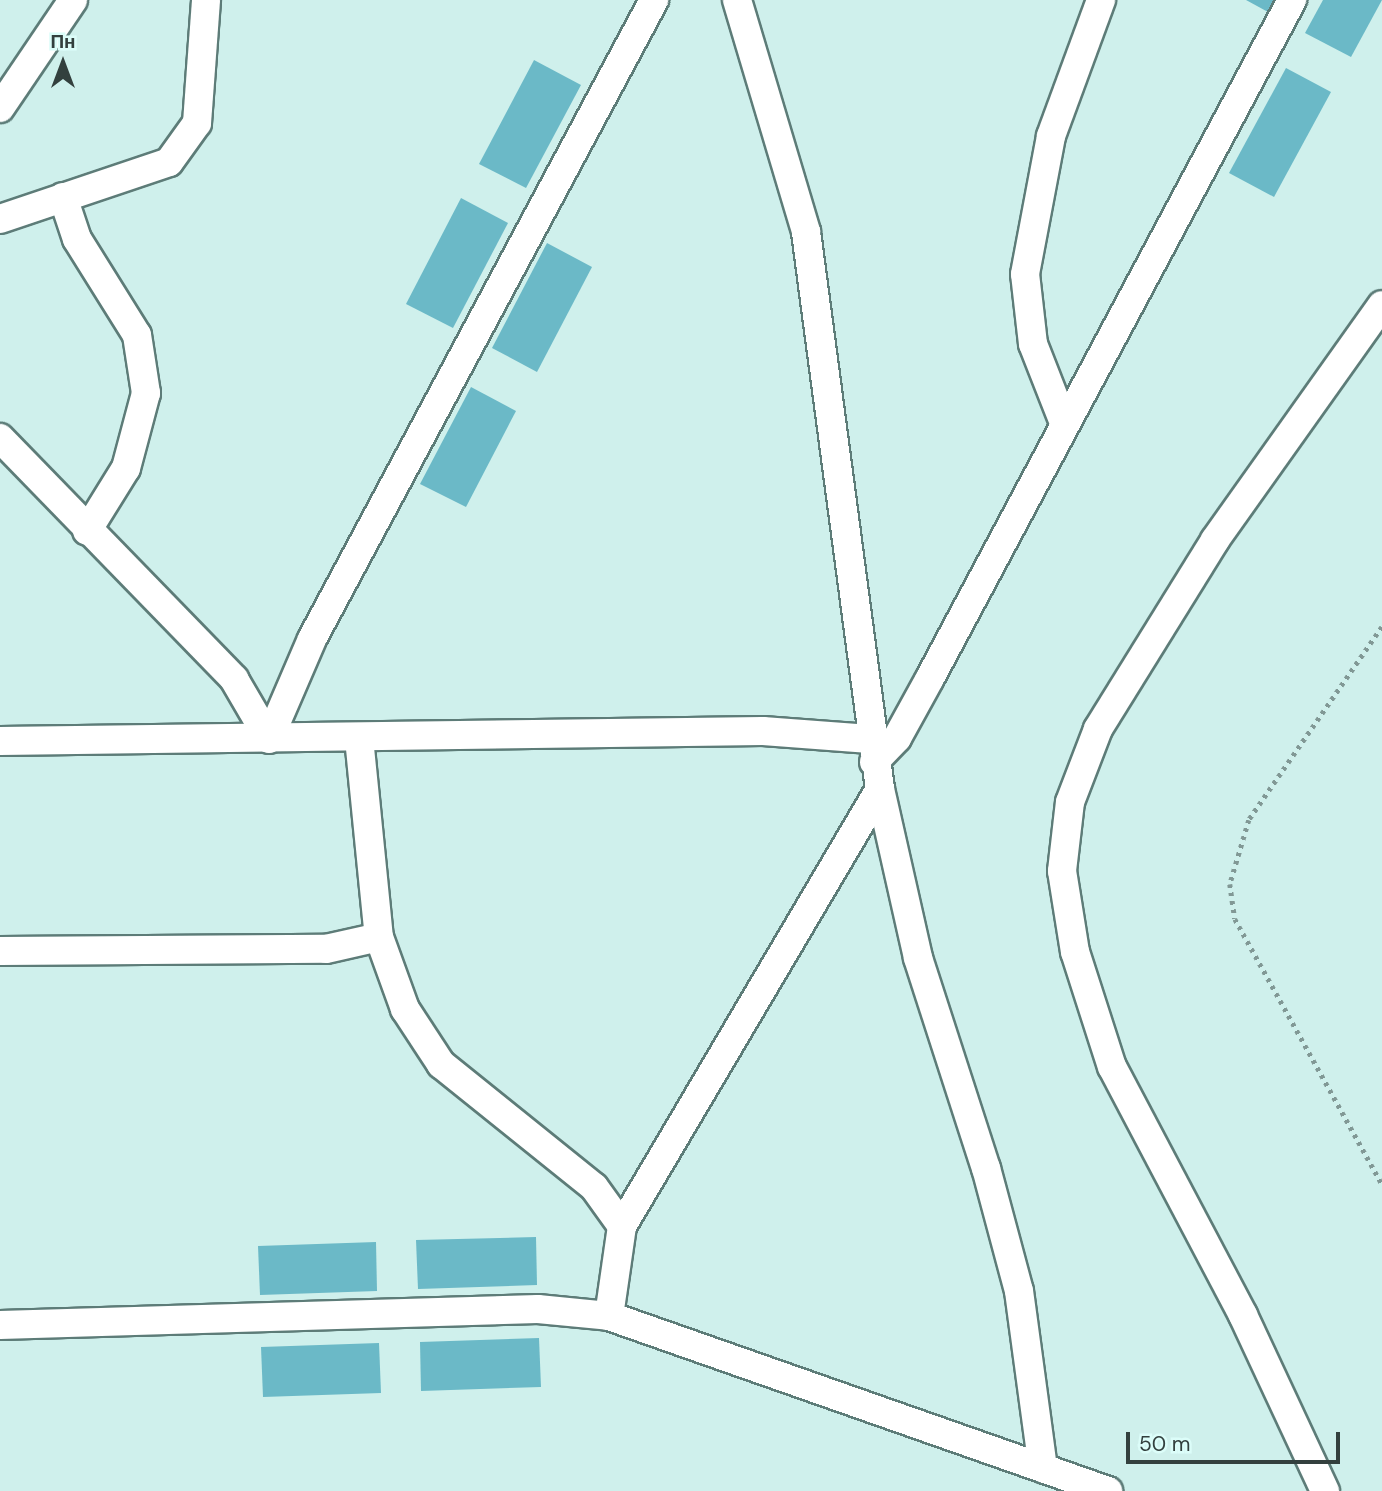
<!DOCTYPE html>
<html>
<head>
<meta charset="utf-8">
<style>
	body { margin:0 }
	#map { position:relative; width:1382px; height:1491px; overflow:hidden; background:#cff0ec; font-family:"DM Sans",sans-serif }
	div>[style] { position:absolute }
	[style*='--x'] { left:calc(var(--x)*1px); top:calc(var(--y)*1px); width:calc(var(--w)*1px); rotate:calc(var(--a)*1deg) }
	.building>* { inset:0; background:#6bb9c7 }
	.path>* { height:4.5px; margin-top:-2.25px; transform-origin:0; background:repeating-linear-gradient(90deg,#819895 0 3.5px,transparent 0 8.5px) }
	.roads { filter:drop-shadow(2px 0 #5d7c78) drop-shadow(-2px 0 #5d7c78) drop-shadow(0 2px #5d7c78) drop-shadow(0 -2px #5d7c78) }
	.minor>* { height:28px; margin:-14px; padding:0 14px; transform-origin:14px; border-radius:14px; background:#fff }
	span { translate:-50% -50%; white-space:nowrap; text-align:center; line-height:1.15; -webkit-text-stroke:7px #dcfdf9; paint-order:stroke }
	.north { position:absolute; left:28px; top:28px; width:70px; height:70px; -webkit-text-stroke:5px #dcfdf9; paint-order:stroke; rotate:0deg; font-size:19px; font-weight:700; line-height:28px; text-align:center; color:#33403e }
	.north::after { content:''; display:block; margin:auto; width:24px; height:32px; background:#33403e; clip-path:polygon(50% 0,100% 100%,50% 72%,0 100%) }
	.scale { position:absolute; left:1126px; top:1432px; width:214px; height:32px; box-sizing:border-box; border:4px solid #33403e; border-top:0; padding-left:9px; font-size:21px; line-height:24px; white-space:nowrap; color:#33403e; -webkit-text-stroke:5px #dcfdf9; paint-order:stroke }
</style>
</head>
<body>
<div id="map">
	<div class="building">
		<div style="clip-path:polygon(1246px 0,1274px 0,1268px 12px)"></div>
		<div style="clip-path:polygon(1323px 0,1382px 0,1351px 57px,1305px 33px)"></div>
		<div style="clip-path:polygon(534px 60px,581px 85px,526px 188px,479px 164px)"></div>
		<div style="clip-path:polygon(1286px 68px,1331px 92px,1274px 197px,1229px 173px)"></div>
		<div style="clip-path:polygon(461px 198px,508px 223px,453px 328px,406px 304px)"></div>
		<div style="clip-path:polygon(547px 243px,592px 267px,537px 372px,492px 348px)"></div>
		<div style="clip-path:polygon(471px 387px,516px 411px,466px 507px,420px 484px)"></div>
		<div style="clip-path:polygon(536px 1237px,537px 1285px,418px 1289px,416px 1240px)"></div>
		<div style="clip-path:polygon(376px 1242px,377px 1291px,260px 1295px,258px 1246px)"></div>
		<div style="clip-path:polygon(539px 1338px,541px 1387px,421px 1391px,420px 1342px)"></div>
		<div style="clip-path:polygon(379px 1343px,381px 1393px,263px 1397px,261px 1347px)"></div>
	</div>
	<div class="path">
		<div style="--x:1382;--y:627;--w:234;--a:124.6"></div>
		<div style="--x:1249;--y:820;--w:67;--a:106.5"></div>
		<div style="--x:1230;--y:884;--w:35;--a:82"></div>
		<div style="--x:1235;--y:919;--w:303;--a:61"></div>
	</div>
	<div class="roads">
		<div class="minor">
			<div style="--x:737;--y:0;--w:242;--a:73.4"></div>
			<div style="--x:806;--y:232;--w:562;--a:82.43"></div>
			<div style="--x:880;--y:789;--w:173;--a:77.3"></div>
			<div style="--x:918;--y:958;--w:221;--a:72.1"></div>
			<div style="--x:986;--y:1168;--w:127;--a:75"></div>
			<div style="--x:1019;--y:1291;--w:179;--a:82.3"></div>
			<div style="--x:0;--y:108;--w:130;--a:-55.9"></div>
			<div style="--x:63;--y:197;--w:44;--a:71.6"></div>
			<div style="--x:77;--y:239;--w:113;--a:58"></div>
			<div style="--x:137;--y:335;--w:59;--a:81.2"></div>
			<div style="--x:146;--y:393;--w:78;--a:104.9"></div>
			<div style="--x:126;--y:468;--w:74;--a:121.8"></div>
			<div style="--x:0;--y:219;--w:178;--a:-18.6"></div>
			<div style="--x:169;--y:162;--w:48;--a:-54.3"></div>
			<div style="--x:197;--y:123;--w:123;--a:-85.8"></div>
			<div style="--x:1064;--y:423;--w:85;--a:-111.4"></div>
			<div style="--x:1033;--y:344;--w:70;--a:-96.5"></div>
			<div style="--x:1025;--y:274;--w:140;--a:-79.3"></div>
			<div style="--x:1051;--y:136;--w:145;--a:-69.8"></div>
			<div style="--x:0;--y:438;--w:336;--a:45.8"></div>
			<div style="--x:234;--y:679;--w:69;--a:59.7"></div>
			<div style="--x:269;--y:739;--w:109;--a:-66.7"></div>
			<div style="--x:312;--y:639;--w:725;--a:-61.84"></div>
			<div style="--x:359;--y:738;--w:200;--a:84.3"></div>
			<div style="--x:379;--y:937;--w:77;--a:70.1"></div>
			<div style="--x:405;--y:1009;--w:66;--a:56.8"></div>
			<div style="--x:441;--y:1064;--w:196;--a:38.8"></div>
			<div style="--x:594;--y:1187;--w:48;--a:54.3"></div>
			<div style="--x:622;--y:1226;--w:91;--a:98.2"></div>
			<div style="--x:0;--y:741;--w:763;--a:-0.75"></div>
			<div style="--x:763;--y:731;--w:107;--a:4.3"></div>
			<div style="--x:874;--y:762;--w:33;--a:-46"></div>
			<div style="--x:897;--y:738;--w:68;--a:-61.2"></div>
			<div style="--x:930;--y:678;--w:769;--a:-61.9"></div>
			<div style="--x:0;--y:951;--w:326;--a:-0.4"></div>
			<div style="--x:326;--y:949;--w:54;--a:-12.8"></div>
			<div style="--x:622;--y:1226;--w:507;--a:-59.44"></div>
			<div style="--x:0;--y:1325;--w:538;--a:-1.7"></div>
			<div style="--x:538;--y:1309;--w:71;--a:5.6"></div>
			<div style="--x:609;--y:1316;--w:529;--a:19.33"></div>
			<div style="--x:1325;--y:1491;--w:194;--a:-115"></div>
			<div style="--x:1243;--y:1315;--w:280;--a:-117.8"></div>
			<div style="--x:1112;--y:1067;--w:121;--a:-107.8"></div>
			<div style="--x:1075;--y:952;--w:82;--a:-99.1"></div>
			<div style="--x:1062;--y:871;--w:69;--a:-83.4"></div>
			<div style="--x:1070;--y:802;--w:78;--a:-69"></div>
			<div style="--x:1098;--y:729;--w:222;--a:-58.2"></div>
			<div style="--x:1215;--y:540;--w:288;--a:-54.6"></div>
		</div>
	</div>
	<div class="north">Пн</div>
	<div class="scale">50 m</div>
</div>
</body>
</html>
